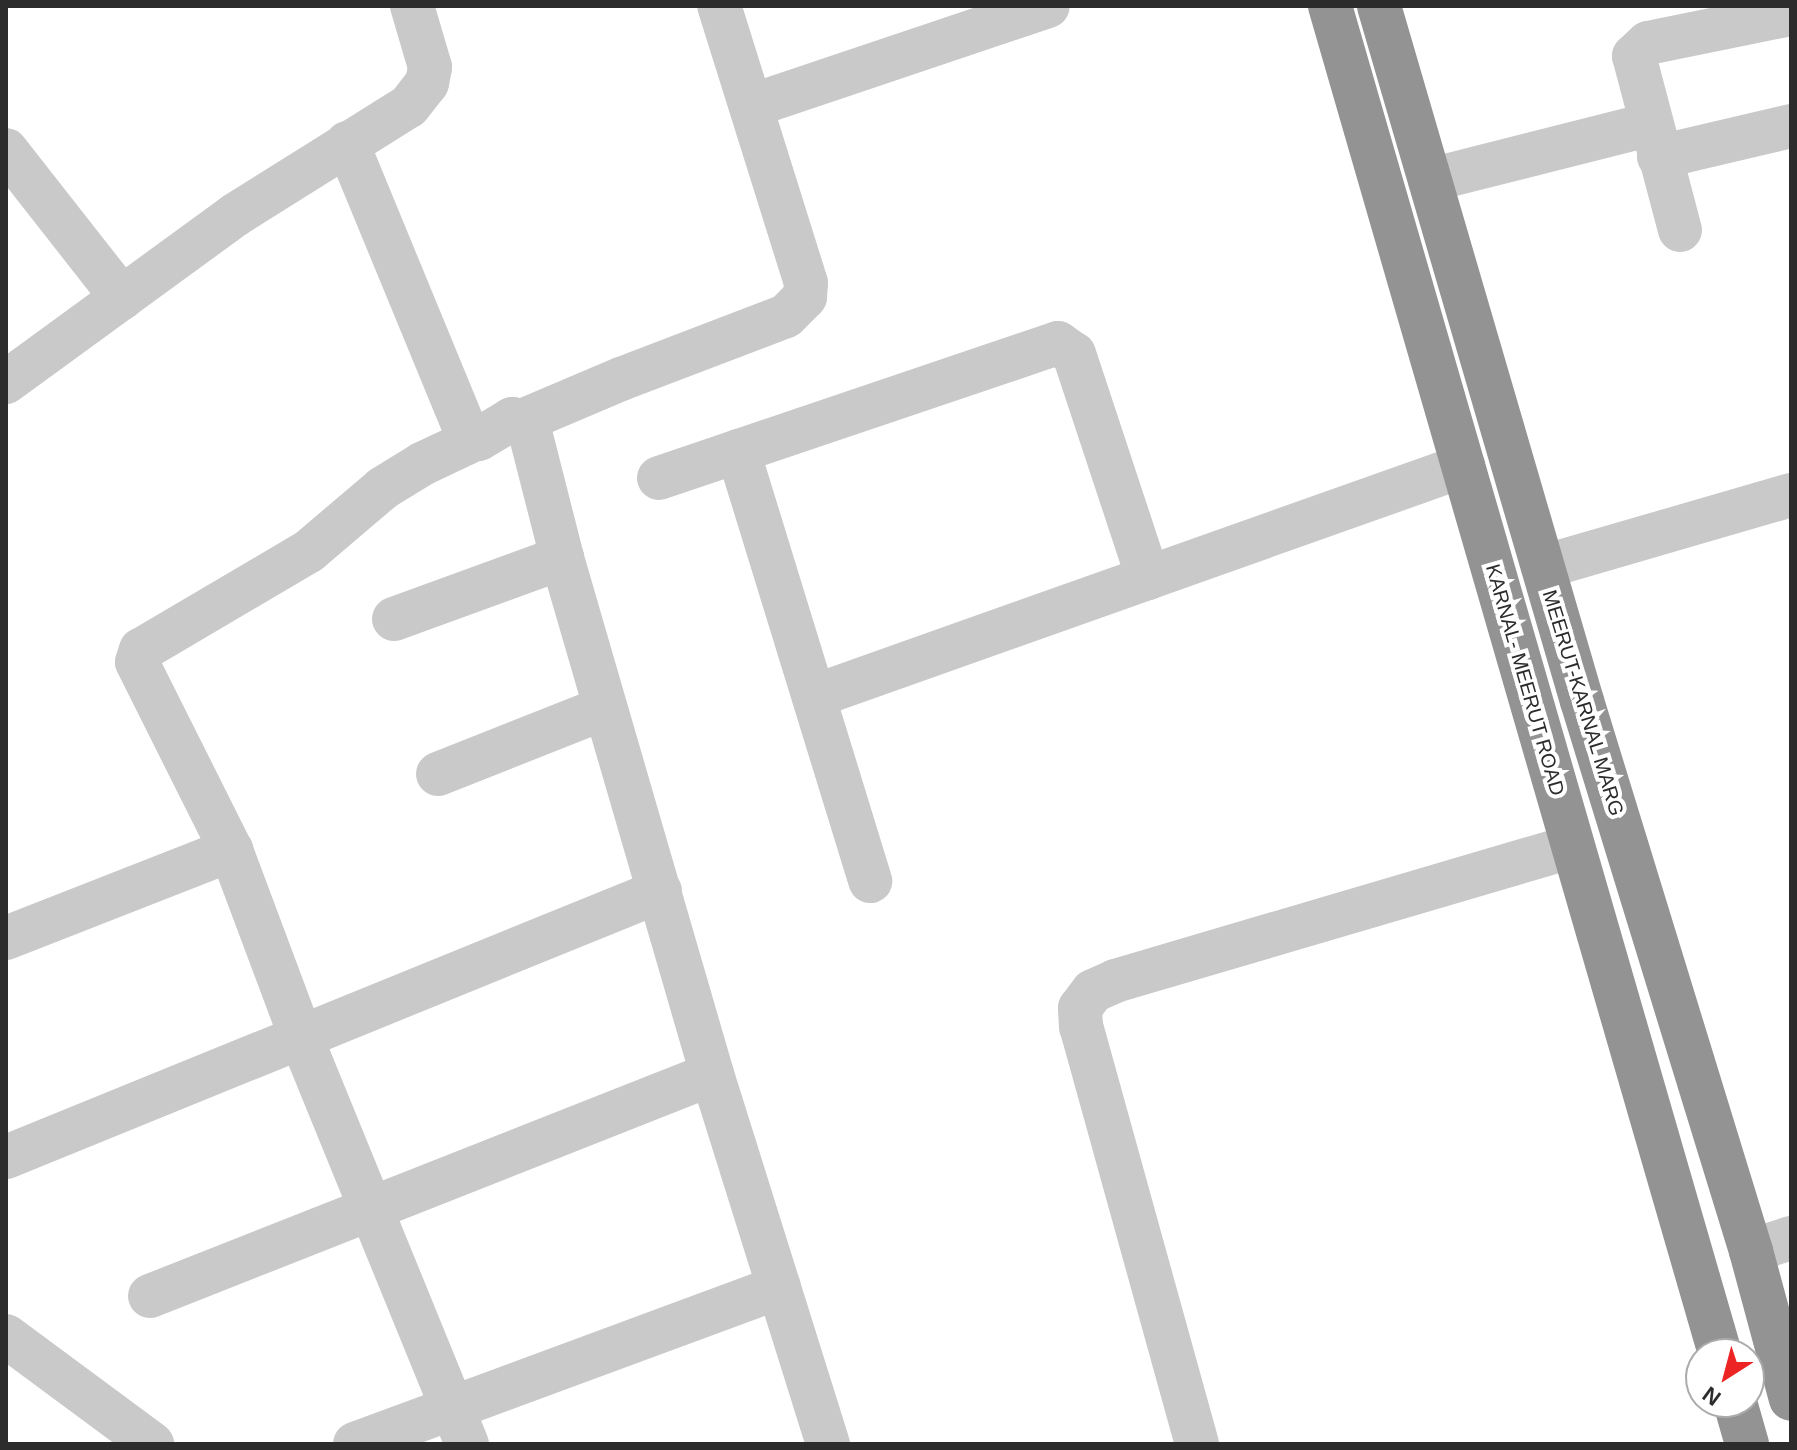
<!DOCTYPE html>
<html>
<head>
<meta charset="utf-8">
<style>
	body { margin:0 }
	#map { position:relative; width:1797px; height:1450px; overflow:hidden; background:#fff; font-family:Arial,sans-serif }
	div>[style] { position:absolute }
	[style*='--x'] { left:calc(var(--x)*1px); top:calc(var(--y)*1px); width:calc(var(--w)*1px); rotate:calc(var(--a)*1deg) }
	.minor>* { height:44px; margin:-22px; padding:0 22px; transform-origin:22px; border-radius:22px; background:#c9c9c9 }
	.highway>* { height:44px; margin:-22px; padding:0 22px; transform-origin:22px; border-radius:22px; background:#939393 }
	span { translate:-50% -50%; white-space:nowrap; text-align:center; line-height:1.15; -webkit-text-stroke:8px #fff; paint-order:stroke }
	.street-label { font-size:20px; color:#2c2c2c }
	.frame { position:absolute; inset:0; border:8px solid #2c2c2c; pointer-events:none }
	.north { position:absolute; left:1685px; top:1338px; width:80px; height:80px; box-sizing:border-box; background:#fff; border:2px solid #ababab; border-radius:50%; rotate:216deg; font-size:22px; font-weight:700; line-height:32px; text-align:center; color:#2c2c2c }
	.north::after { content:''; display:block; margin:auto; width:28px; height:36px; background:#ec2524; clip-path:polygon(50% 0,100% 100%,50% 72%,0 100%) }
</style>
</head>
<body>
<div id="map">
	<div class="minor">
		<div style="--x:751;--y:106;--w:313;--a:-18.6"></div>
		<div style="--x:347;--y:143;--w:317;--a:67.6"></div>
		<div style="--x:468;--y:436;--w:11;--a:15"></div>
		<div style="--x:479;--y:439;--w:39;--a:-31"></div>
		<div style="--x:512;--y:419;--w:10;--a:11"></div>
		<div style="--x:522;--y:421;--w:14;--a:54"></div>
		<div style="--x:530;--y:432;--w:130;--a:75.7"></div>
		<div style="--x:562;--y:558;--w:537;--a:73.79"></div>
		<div style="--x:712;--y:1074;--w:388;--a:72.6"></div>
		<div style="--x:6;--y:150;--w:188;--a:51.9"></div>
		<div style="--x:1659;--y:157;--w:136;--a:-13.2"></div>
		<div style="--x:1430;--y:180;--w:228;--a:-14.2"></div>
		<div style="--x:1680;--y:230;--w:180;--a:-104.8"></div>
		<div style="--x:1634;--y:56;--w:19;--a:-43"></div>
		<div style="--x:1648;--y:43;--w:146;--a:-11.5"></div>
		<div style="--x:6;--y:382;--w:283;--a:-36.1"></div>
		<div style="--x:235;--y:215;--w:205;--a:-32.1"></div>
		<div style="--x:409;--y:106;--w:29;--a:-52"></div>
		<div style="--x:427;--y:83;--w:16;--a:-79"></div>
		<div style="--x:430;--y:67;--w:64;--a:-106.4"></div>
		<div style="--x:522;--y:421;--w:108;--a:-23"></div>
		<div style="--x:621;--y:379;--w:177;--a:-20.9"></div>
		<div style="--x:786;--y:316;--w:27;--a:-45"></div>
		<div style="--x:805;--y:297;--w:14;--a:-86"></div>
		<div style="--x:806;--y:283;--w:290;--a:-107.4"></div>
		<div style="--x:738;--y:451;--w:450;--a:72.9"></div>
		<div style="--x:659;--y:478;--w:421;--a:-18.7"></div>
		<div style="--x:1058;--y:343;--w:19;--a:35"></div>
		<div style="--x:1074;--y:354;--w:236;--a:71.7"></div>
		<div style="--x:1543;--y:567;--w:258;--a:-16.2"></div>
		<div style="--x:394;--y:619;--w:179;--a:-20"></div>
		<div style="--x:815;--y:696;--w:688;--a:-19.54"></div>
		<div style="--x:438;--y:774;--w:180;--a:-21.6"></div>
		<div style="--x:231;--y:850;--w:210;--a:-116.6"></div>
		<div style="--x:137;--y:662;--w:13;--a:-72"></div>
		<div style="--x:141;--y:650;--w:195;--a:-30.5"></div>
		<div style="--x:309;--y:551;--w:97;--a:-40.4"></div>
		<div style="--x:383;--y:488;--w:46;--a:-31.6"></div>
		<div style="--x:422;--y:464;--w:56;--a:-25.2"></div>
		<div style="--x:6;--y:938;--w:242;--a:-21.4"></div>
		<div style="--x:231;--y:850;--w:197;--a:69.5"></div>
		<div style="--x:300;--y:1035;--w:442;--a:67.8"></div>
		<div style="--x:6;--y:1157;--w:706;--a:-22.13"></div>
		<div style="--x:1751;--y:1251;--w:42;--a:-18"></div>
		<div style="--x:150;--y:1296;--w:604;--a:-21.55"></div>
		<div style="--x:6;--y:1336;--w:182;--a:36.5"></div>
		<div style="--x:355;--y:1444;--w:452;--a:-20.3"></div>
		<div style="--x:1197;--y:1444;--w:433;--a:-105.5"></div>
		<div style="--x:1081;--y:1027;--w:19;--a:-93"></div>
		<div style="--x:1080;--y:1008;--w:21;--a:-53"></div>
		<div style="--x:1093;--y:991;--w:24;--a:-24"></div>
		<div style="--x:1115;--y:981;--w:477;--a:-16.4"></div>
	</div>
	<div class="highway">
		<div style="--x:1330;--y:6;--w:1403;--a:73.86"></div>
		<div style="--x:1379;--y:6;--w:724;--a:73.72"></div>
		<div style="--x:1582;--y:701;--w:575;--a:72.92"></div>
		<div style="--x:1751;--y:1251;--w:153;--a:74.9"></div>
		<div style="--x:1735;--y:1402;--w:44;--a:74.1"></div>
	</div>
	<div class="street-label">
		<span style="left:1525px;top:680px;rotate:74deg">KARNAL- MEERUT ROAD</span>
		<span style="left:1583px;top:703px;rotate:73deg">MEERUT-KARNAL MARG</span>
	</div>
	<div class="frame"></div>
	<div class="north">N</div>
</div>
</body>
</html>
